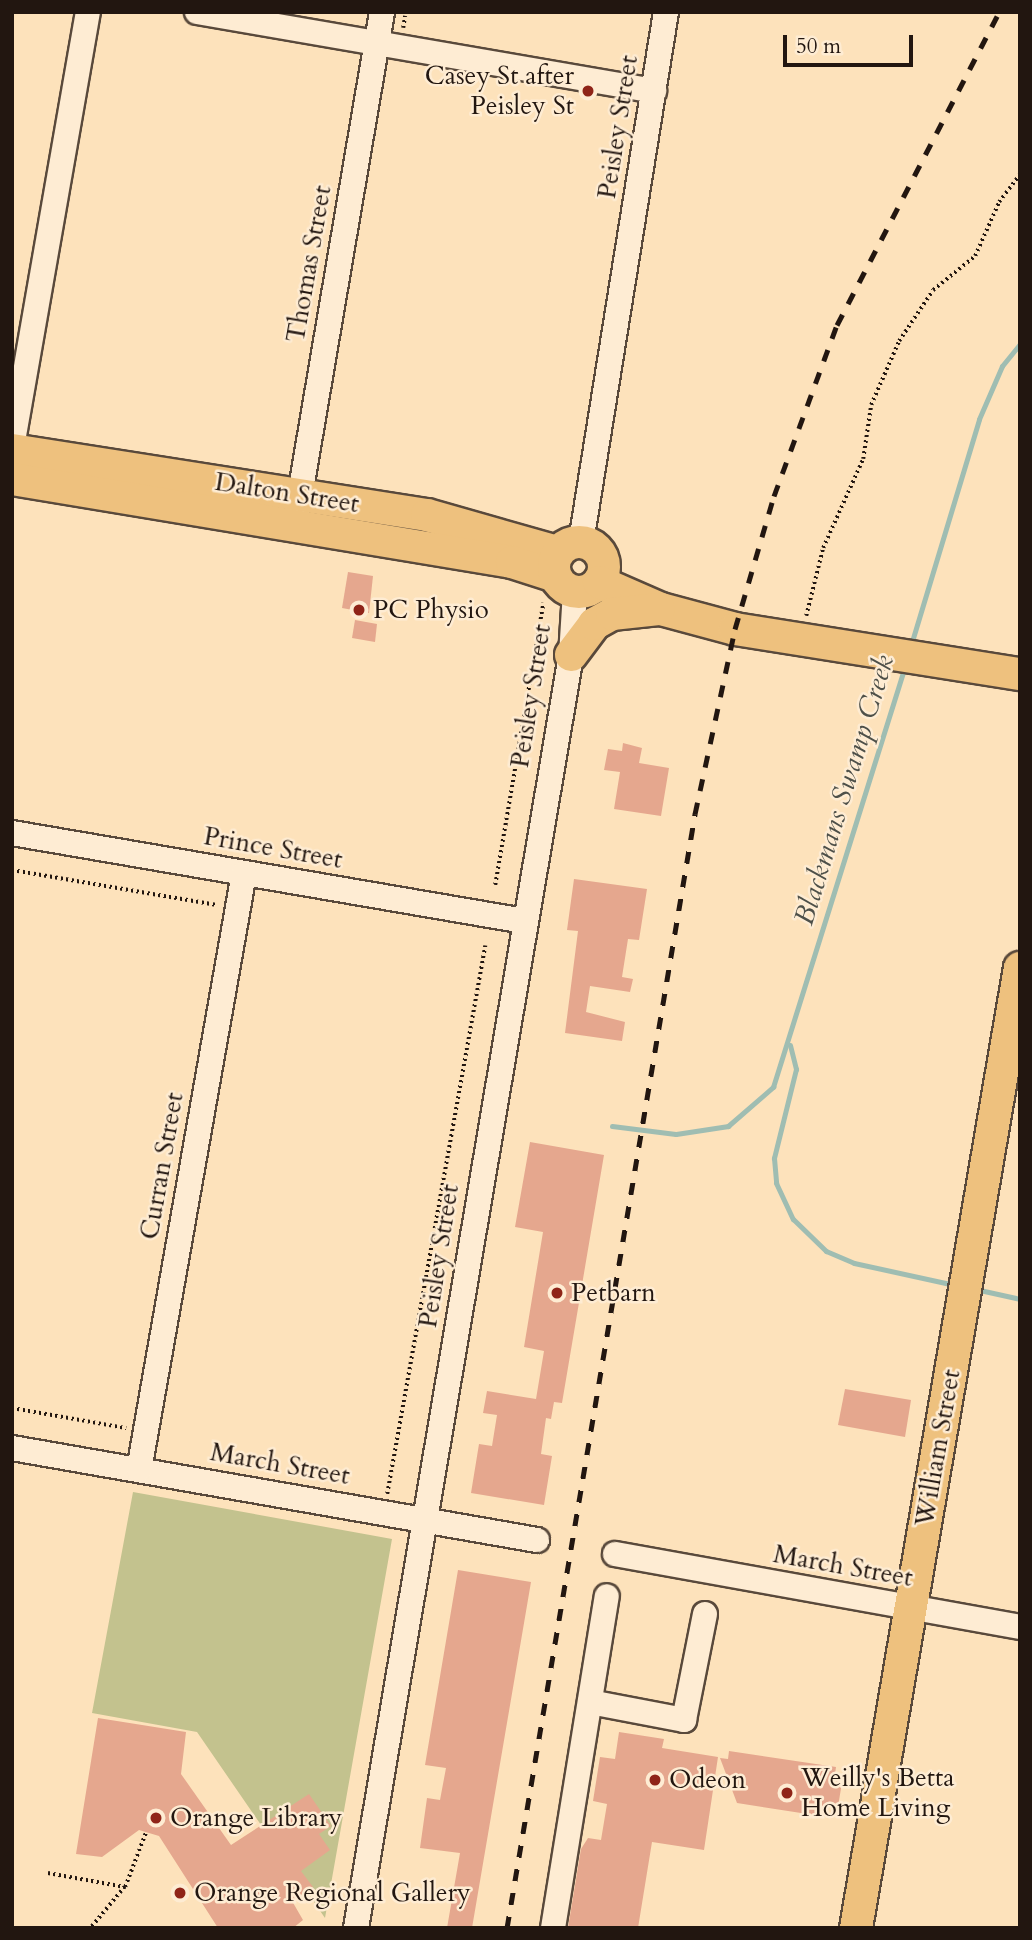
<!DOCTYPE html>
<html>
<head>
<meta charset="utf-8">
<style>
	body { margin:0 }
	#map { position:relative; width:1032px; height:1940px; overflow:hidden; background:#fde2bb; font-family:Cardo,serif }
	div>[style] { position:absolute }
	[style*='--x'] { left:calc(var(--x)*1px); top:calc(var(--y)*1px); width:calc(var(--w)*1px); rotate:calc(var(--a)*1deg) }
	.green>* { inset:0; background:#c3c28e }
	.stream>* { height:5px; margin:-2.5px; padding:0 2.5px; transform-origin:2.5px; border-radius:2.5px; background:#9fbdb2 }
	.building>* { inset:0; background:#e5a78e }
	.path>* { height:3.5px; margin-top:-1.75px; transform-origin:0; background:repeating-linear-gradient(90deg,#221610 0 2px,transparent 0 5.5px) }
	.roads { filter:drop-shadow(2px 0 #59493b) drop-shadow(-2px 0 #59493b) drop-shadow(0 2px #59493b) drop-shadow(0 -2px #59493b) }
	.minor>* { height:24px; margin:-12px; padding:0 12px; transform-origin:12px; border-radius:12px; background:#feecd3 }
	.major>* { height:32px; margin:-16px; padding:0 16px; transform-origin:16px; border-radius:16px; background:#eec17e }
	.major>.ring { margin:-16px; padding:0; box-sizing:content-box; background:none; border:32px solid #eec17e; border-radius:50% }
	.rail>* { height:5px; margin-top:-2.5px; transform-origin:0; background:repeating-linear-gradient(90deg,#221610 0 12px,transparent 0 24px) }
	.dots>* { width:19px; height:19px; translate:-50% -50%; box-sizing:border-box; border:4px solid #feecd3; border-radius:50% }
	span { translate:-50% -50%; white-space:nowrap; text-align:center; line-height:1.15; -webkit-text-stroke:5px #feecd3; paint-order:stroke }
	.poi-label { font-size:26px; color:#221610 }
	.right { translate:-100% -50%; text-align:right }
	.left { translate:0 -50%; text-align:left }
	.street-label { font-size:26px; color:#221610 }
	.water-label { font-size:28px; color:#4e5049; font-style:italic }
	.frame { position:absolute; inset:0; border:14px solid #221610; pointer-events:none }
	.scale { position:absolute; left:783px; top:35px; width:130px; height:32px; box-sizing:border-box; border:4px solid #221610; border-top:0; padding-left:9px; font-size:21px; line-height:24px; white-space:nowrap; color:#221610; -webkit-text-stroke:5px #feecd3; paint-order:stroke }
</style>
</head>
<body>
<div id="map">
	<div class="green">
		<div style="clip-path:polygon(133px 1492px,392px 1539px,325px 1918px,197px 1732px,92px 1713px)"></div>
	</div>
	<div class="stream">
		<div style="--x:910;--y:648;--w:239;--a:-73.2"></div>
		<div style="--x:979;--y:419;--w:58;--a:-66.5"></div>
		<div style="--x:1002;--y:366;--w:28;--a:-51"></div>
		<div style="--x:790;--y:1045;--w:25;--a:76"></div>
		<div style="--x:796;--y:1069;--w:92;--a:103.9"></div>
		<div style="--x:774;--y:1158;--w:25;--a:85"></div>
		<div style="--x:776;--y:1183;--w:40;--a:65"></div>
		<div style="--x:793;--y:1219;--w:46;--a:44.1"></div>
		<div style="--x:826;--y:1251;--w:30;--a:23"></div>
		<div style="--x:854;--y:1263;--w:103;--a:12.3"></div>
		<div style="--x:612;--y:1126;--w:64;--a:7.1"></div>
		<div style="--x:676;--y:1134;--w:53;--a:-8.7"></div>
		<div style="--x:728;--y:1126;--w:60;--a:-40.9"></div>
		<div style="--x:773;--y:1087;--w:440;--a:-72.6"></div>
		<div style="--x:975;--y:1289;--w:46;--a:12.5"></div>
	</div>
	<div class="building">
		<div style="clip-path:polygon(348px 572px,373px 576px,369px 613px,342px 608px)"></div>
		<div style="clip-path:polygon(355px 620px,377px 624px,375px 642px,352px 638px)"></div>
		<div style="clip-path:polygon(623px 743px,642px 748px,639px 763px,669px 768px,661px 816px,614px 809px,620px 772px,604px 770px,608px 749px,622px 751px)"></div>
		<div style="clip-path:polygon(574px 879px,647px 889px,639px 940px,628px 939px,622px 977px,633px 979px,630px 992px,590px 986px,586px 1012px,625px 1022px,622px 1041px,565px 1033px,578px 931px,567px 930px)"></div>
		<div style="clip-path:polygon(530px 1142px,604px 1155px,562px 1403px,554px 1402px,551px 1419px,546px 1418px,541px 1454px,552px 1456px,544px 1505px,471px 1493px,479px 1444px,492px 1446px,497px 1415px,483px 1413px,487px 1391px,536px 1399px,544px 1351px,524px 1347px,543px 1232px,515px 1227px)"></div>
		<div style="clip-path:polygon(845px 1389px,911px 1400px,905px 1437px,838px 1425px)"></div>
		<div style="clip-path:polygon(458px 1570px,531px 1582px,472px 1928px,447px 1928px,460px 1853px,420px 1848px,427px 1798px,440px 1800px,446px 1768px,425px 1765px)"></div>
		<div style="clip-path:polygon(98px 1718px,186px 1732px,181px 1774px,231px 1845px,309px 1794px,331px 1826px,319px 1834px,330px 1850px,301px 1871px,313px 1887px,292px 1901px,303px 1920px,293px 1928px,218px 1928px,159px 1836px,139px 1830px,102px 1857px,76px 1854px)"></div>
		<div style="clip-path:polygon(619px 1732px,664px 1739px,662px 1748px,718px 1757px,704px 1850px,652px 1842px,638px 1928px,568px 1928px,581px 1849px,588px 1838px,601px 1840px,607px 1804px,593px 1801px,600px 1757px,615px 1759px)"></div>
		<div style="clip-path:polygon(729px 1751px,836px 1767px,834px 1781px,842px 1782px,838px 1807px,828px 1806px,827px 1817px,737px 1803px,720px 1758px,728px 1759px)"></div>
	</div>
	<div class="path">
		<div style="--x:403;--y:28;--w:12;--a:-81"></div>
		<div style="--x:806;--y:616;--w:70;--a:-76"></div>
		<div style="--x:823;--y:548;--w:98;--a:-65.8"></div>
		<div style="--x:863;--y:459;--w:55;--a:-81.6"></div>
		<div style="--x:871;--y:405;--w:70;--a:-66.4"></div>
		<div style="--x:899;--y:341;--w:61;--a:-56.3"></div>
		<div style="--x:933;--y:290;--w:54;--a:-39"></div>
		<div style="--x:975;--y:256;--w:59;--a:-66"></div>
		<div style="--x:999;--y:202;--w:35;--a:-53"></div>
		<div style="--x:12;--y:870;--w:208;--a:9.7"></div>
		<div style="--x:495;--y:885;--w:286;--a:-80.3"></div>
		<div style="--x:12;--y:1408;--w:116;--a:10"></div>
		<div style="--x:387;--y:1494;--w:557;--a:-79.86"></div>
		<div style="--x:48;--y:1873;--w:78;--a:10.3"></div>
		<div style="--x:125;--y:1887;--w:53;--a:129.7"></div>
		<div style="--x:125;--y:1887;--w:59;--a:-69.1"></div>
	</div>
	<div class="roads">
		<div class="minor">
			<div style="--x:197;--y:12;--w:464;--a:9.8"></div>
			<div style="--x:12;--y:447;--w:442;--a:-80.1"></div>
			<div style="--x:297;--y:512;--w:507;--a:-80.35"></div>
			<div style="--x:581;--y:542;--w:537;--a:-80.89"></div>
			<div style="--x:12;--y:833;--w:520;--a:9.75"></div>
			<div style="--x:12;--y:1448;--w:533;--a:9.94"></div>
			<div style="--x:139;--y:1470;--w:606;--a:-80.02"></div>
			<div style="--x:615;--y:1554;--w:412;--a:10.2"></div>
			<div style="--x:590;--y:1702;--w:96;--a:10.8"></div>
			<div style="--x:684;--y:1720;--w:108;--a:-78.8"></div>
			<div style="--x:356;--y:1928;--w:1291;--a:-80.41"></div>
			<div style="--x:571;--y:655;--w:63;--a:-86.4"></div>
			<div style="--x:553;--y:1928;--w:336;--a:-80.8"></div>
		</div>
		<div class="major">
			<div style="--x:12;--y:450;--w:420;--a:8.9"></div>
			<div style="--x:427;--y:515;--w:136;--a:15.8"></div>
			<div style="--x:12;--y:479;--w:507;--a:9.43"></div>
			<div style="--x:512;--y:562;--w:45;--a:18"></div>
			<div class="ring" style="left:554px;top:542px;width:18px;height:18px"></div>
			<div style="--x:599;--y:582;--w:68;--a:23.5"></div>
			<div style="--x:661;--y:609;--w:77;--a:15.1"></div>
			<div style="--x:735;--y:629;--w:289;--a:9"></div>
			<div style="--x:571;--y:655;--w:39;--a:-53"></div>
			<div style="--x:594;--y:624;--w:21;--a:-29"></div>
			<div style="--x:612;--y:614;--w:47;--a:-6.1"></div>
			<div style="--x:856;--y:1928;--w:974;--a:-80.31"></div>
		</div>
	</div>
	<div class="rail">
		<div style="--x:507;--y:1928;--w:1130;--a:-80.42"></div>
		<div style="--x:695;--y:814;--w:189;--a:-77.8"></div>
		<div style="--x:735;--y:629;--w:139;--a:-73.7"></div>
		<div style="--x:774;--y:496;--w:182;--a:-69.8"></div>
		<div style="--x:837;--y:325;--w:352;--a:-62.6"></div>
	</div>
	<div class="dots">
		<div style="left:588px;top:91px;background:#8f2418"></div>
		<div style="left:359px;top:610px;background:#8f2418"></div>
		<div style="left:557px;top:1293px;background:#8f2418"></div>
		<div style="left:655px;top:1780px;background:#8f2418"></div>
		<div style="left:787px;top:1793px;background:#8f2418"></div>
		<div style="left:156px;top:1818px;background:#8f2418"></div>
		<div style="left:180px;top:1893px;background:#8f2418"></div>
	</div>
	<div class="poi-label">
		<span class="right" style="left:574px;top:91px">Casey St after<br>Peisley St</span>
		<span class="left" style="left:373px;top:610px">PC Physio</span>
		<span class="left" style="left:571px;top:1293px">Petbarn</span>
		<span class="left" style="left:801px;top:1793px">Weilly's Betta<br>Home Living</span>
		<span class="left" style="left:669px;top:1780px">Odeon</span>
		<span class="left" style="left:170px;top:1818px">Orange Library</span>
		<span class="left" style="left:194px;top:1893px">Orange Regional Gallery</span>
	</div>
	<div class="street-label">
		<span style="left:618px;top:127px;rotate:-81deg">Peisley Street</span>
		<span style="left:309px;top:264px;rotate:-80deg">Thomas Street</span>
		<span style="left:287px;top:493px;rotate:9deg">Dalton Street</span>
		<span style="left:531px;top:696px;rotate:-81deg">Peisley Street</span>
		<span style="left:273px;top:848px;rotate:10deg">Prince Street</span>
		<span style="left:162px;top:1166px;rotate:-80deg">Curran Street</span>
		<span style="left:439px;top:1256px;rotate:-81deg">Peisley Street</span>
		<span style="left:938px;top:1448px;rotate:-80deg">William Street</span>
		<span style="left:280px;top:1464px;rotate:10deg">March Street</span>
		<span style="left:843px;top:1566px;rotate:10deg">March Street</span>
	</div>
	<div class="water-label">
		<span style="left:844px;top:790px;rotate:-73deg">Blackmans Swamp Creek</span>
	</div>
	<div class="frame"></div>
	<div class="scale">50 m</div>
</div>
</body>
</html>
